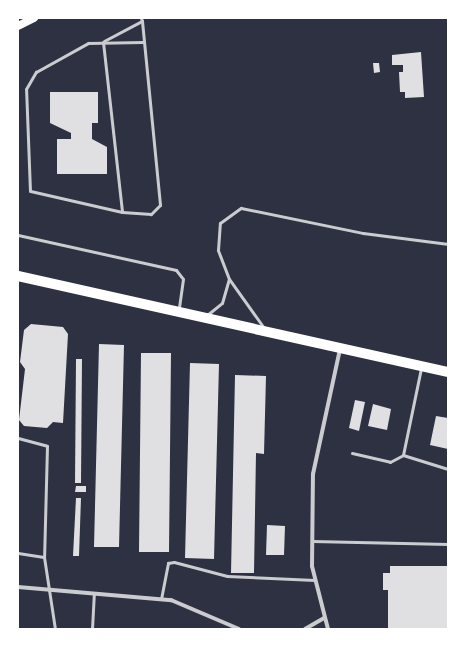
<!DOCTYPE html>
<html>
<head>
<meta charset="utf-8">
<style>
	body { margin:0 }
	#map { position:relative; width:466px; height:647px; overflow:hidden; background:#2d3142; font-family:"Varela Round",sans-serif }
	div>[style] { position:absolute }
	[style*='--x'] { left:calc(var(--x)*1px); top:calc(var(--y)*1px); width:calc(var(--w)*1px); rotate:calc(var(--a)*1deg) }
	.building>* { inset:0; background:#e0e0e3 }
	.service>* { height:3px; margin:-1.5px; padding:0 1.5px; transform-origin:1.5px; border-radius:1.5px; background:#caccd0 }
	.minor>* { height:4px; margin:-2px; padding:0 2px; transform-origin:2px; border-radius:2px; background:#caccd0 }
	.secondary>* { height:8px; margin:-4px; padding:0 4px; transform-origin:4px; border-radius:4px; background:#fff }
	.primary>* { height:10px; margin:-5px; padding:0 5px; transform-origin:5px; border-radius:5px; background:#fff }
	span { translate:-50% -50%; white-space:nowrap; text-align:center; line-height:1.15; -webkit-text-stroke:3px #fff; paint-order:stroke }
	.frame { position:absolute; inset:0; border:19px solid #fff; pointer-events:none }
</style>
</head>
<body>
<div id="map">
	<div class="building">
		<div style="clip-path:polygon(421px 52px,424px 97px,405px 98px,405px 92px,400px 92px,399px 72px,403px 72px,403px 65px,392px 65px,392px 55px)"></div>
		<div style="clip-path:polygon(373px 63px,379px 63px,380px 72px,374px 73px)"></div>
		<div style="clip-path:polygon(50px 92px,98px 92px,98px 123px,92px 123px,92px 139px,107px 147px,107px 174px,57px 174px,57px 139px,71px 139px,71px 133px,50px 123px)"></div>
		<div style="clip-path:polygon(31px 324px,63px 327px,68px 334px,63px 423px,53px 422px,47px 428px,24px 426px,19px 420px,25px 369px,20px 362px,24px 330px)"></div>
		<div style="clip-path:polygon(99px 344px,124px 345px,119px 547px,94px 547px)"></div>
		<div style="clip-path:polygon(141px 353px,171px 353px,169px 552px,139px 552px)"></div>
		<div style="clip-path:polygon(76px 359px,82px 359px,81px 483px,75px 483px)"></div>
		<div style="clip-path:polygon(190px 363px,219px 364px,214px 559px,185px 558px)"></div>
		<div style="clip-path:polygon(235px 375px,266px 376px,264px 454px,256px 453px,254px 573px,231px 573px)"></div>
		<div style="clip-path:polygon(355px 400px,365px 402px,359px 431px,349px 428px)"></div>
		<div style="clip-path:polygon(373px 404px,391px 409px,387px 430px,368px 426px)"></div>
		<div style="clip-path:polygon(436px 416px,448px 418px,448px 449px,430px 445px)"></div>
		<div style="clip-path:polygon(76px 486px,86px 486px,86px 492px,75px 492px)"></div>
		<div style="clip-path:polygon(76px 498px,81px 498px,79px 556px,73px 556px)"></div>
		<div style="clip-path:polygon(267px 525px,285px 526px,284px 555px,266px 555px)"></div>
		<div style="clip-path:polygon(390px 566px,448px 566px,448px 629px,388px 629px,388px 590px,383px 590px,383px 573px,390px 573px)"></div>
	</div>
	<div class="service">
		<div style="--x:141;--y:18;--w:3;--a:72"></div>
		<div style="--x:142;--y:21;--w:185;--a:84.4"></div>
		<div style="--x:160;--y:205;--w:13;--a:135"></div>
		<div style="--x:151;--y:214;--w:29;--a:-176"></div>
		<div style="--x:122;--y:212;--w:94;--a:-167.1"></div>
		<div style="--x:30;--y:191;--w:102;--a:-92.2"></div>
		<div style="--x:26;--y:89;--w:20;--a:-60"></div>
		<div style="--x:36;--y:72;--w:60;--a:-29.1"></div>
		<div style="--x:88;--y:43;--w:55;--a:-1"></div>
		<div style="--x:104;--y:41;--w:43;--a:-27.8"></div>
		<div style="--x:103;--y:42;--w:171;--a:83.6"></div>
		<div style="--x:18;--y:235;--w:162;--a:12.5"></div>
		<div style="--x:176;--y:270;--w:11;--a:52"></div>
		<div style="--x:183;--y:279;--w:30;--a:98"></div>
		<div style="--x:207;--y:315;--w:19;--a:-39"></div>
		<div style="--x:222;--y:303;--w:25;--a:-74"></div>
		<div style="--x:264;--y:328;--w:60;--a:-125.5"></div>
		<div style="--x:229;--y:279;--w:31;--a:-111"></div>
		<div style="--x:218;--y:250;--w:27;--a:-86"></div>
		<div style="--x:220;--y:223;--w:26;--a:-36"></div>
		<div style="--x:241;--y:208;--w:125;--a:11.6"></div>
		<div style="--x:363;--y:233;--w:86;--a:7.4"></div>
		<div style="--x:18;--y:438;--w:30;--a:15"></div>
		<div style="--x:47;--y:446;--w:111;--a:91.5"></div>
		<div style="--x:352;--y:453;--w:39;--a:13"></div>
		<div style="--x:390;--y:462;--w:15;--a:-28"></div>
		<div style="--x:403;--y:455;--w:89;--a:-78.3"></div>
		<div style="--x:403;--y:455;--w:47;--a:17.3"></div>
		<div style="--x:312;--y:541;--w:136;--a:1.3"></div>
		<div style="--x:18;--y:553;--w:26;--a:9"></div>
		<div style="--x:44;--y:557;--w:73;--a:81.3"></div>
		<div style="--x:161;--y:599;--w:37;--a:-79"></div>
		<div style="--x:168;--y:563;--w:6;--a:-9"></div>
		<div style="--x:174;--y:562;--w:55;--a:14.8"></div>
		<div style="--x:227;--y:576;--w:88;--a:2.6"></div>
		<div style="--x:92;--y:629;--w:35;--a:-87"></div>
	</div>
	<div class="minor">
		<div style="--x:18;--y:587;--w:154;--a:4.9"></div>
		<div style="--x:171;--y:600;--w:74;--a:23.1"></div>
		<div style="--x:305;--y:629;--w:22;--a:-30"></div>
		<div style="--x:328;--y:629;--w:65;--a:-104.3"></div>
		<div style="--x:312;--y:566;--w:92;--a:-89.4"></div>
		<div style="--x:313;--y:474;--w:128;--a:-77.8"></div>
	</div>
	<div class="secondary">
		<div style="--x:18;--y:26;--w:18;--a:-27"></div>
	</div>
	<div class="primary">
		<div style="--x:18;--y:276;--w:441;--a:12.6"></div>
	</div>
	<div class="frame"></div>
</div>
</body>
</html>
